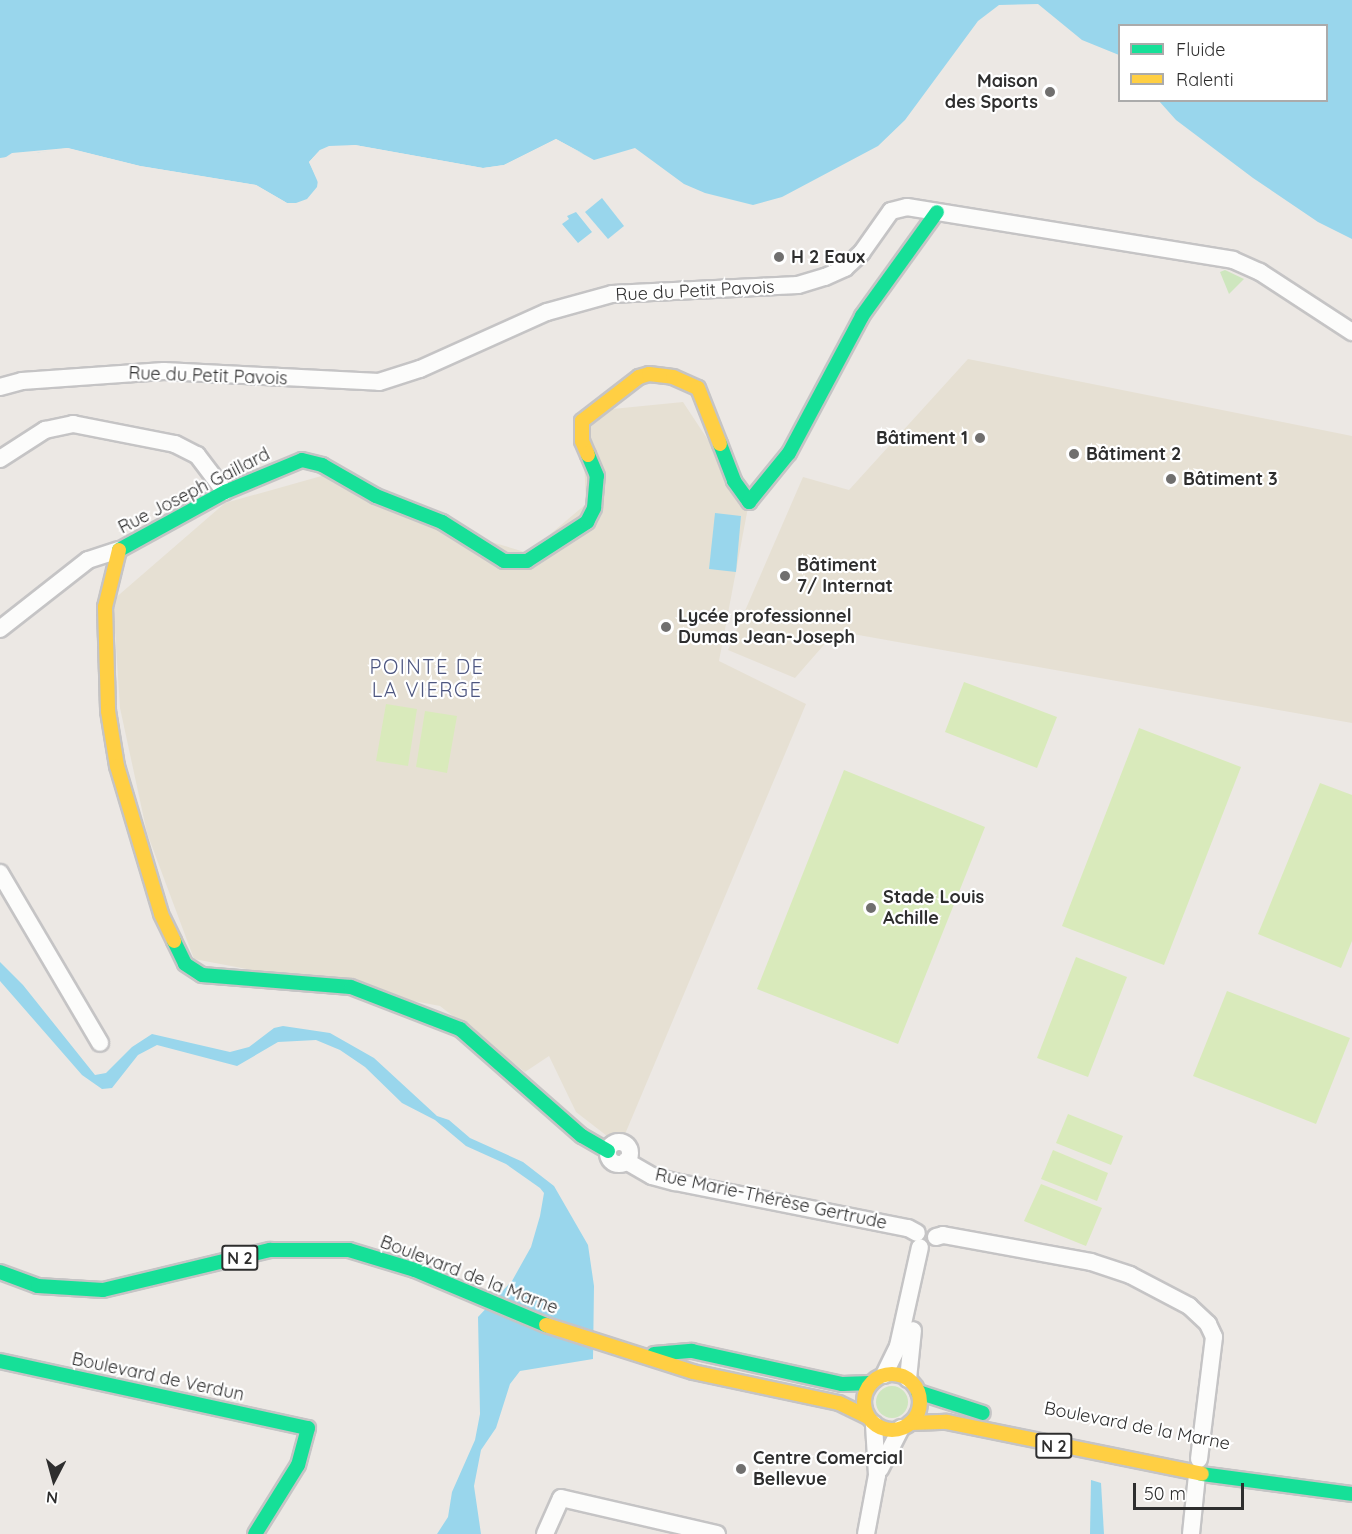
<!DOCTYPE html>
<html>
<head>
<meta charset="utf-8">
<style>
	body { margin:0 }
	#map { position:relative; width:1352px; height:1534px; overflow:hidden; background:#ece8e4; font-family:Quicksand,sans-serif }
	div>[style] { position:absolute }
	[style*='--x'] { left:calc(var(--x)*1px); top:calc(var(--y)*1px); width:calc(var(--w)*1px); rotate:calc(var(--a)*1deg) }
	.education>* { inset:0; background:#e6e0d3 }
	.green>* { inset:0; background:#cee6be }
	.round { border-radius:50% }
	.pitch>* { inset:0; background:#d9eabb }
	.water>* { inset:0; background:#99d6ec }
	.pier>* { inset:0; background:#ece8e4 }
	.roads { filter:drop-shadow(2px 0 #c5c4c5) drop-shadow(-2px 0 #c5c4c5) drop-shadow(0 2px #c5c4c5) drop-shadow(0 -2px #c5c4c5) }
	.street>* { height:16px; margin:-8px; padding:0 8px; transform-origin:8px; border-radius:8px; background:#fcfcfb }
	.street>.ring { margin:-8px; padding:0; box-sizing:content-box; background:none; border:16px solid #fcfcfb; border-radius:50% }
	.fast>* { height:14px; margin:-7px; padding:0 7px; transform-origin:7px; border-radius:7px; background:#16e098 }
	.slow>* { height:14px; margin:-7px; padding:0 7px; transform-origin:7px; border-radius:7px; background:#ffcf43 }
	.slow>.ring { margin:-7px; padding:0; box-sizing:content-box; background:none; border:14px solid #ffcf43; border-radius:50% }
	.dots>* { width:16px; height:16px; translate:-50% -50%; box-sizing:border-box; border:3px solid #fff; border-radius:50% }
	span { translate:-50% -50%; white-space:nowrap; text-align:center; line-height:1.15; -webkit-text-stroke:4.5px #fff; paint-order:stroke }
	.shield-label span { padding:2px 4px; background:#fff; border:2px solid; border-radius:4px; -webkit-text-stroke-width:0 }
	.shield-label { font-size:16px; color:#2e2e2e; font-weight:700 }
	.poi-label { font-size:18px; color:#2e2e2e; font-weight:700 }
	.right { translate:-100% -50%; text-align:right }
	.left { translate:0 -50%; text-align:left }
	.street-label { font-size:18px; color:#2e2e2e }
	.neighbourhood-label { font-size:20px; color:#4d5680; letter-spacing:1.5px }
	.legend { position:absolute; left:1118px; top:24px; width:210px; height:78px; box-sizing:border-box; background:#fff; border:2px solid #ababab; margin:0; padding:8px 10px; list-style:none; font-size:18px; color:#2e2e2e }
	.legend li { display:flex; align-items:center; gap:12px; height:30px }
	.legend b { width:30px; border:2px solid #ababab }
	.north { position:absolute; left:24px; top:1450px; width:60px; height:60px; -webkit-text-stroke:4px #fff; paint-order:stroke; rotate:186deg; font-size:16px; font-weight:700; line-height:24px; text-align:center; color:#2e2e2e }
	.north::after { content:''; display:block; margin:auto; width:21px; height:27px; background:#2e2e2e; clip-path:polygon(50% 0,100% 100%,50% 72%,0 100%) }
	.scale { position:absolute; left:1133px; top:1483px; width:111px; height:27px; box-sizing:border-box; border:3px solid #2e2e2e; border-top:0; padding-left:8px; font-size:18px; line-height:21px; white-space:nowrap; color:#2e2e2e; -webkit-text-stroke:4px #fff; paint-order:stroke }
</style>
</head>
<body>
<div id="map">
	<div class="education">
		<div style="clip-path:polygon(968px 359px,1352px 436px,1352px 723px,836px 631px,795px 678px,728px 650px,803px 477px,849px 490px)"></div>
		<div style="clip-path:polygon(683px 402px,749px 502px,719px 661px,806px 704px,620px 1146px,576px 1112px,549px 1056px,525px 1072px,440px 1006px,194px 959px,147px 833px,120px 708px,113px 600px,225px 503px,325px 475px,451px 530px,528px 553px,586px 504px,582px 412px)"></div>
	</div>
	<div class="green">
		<div style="clip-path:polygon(1225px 270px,1244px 279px,1229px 294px,1220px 272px)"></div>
		<div class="round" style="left:876px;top:1386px;width:32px;height:32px"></div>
	</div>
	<div class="pitch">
		<div style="clip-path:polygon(964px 682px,1057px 717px,1037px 768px,945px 732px)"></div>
		<div style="clip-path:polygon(386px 704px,417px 709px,408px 766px,376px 761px)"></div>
		<div style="clip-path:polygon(425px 711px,457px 716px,447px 773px,416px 767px)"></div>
		<div style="clip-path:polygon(1139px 728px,1241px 767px,1164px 965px,1062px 926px)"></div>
		<div style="clip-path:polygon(844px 770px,985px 827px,898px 1044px,757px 989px)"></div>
		<div style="clip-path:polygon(1320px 783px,1352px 795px,1352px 941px,1341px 968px,1258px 934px)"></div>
		<div style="clip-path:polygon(1076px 957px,1127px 977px,1088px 1077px,1037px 1058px)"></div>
		<div style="clip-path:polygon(1227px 991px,1350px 1038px,1316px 1124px,1193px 1076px)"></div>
		<div style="clip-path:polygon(1068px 1114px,1123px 1136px,1111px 1165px,1056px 1143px)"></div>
		<div style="clip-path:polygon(1053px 1150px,1108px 1173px,1097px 1201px,1041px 1179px)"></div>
		<div style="clip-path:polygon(1041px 1184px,1102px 1208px,1086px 1246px,1024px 1221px)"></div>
	</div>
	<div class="water">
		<div style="clip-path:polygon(0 0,1352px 0,1352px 239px,1318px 222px,1253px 178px,1176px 120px,1159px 101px,1326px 100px,1326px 26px,1120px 26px,1119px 55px,1082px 40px,1038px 4px,999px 5px,978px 21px,905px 120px,878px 146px,782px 197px,753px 205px,705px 193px,684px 184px,635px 148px,594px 160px,556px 139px,504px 165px,483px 168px,355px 145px,329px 146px,320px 150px,309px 162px,318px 180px,317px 187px,307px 199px,296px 203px,287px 203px,256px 185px,140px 166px,68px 148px,0 158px)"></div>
		<div style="clip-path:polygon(602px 198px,624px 226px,608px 239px,585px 212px)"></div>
		<div style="clip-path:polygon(576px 212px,592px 232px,578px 243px,562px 224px,569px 219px,567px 216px)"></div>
		<div style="clip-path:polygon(715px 513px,741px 516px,736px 572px,709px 569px)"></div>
		<div style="clip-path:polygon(0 962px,23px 985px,95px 1075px,106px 1073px,132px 1047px,152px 1034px,230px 1052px,249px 1047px,274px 1028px,283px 1026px,330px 1033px,374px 1058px,437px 1116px,449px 1120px,470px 1138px,523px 1162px,554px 1186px,588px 1245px,594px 1286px,593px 1359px,520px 1371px,510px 1384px,496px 1428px,481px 1450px,474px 1486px,481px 1534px,437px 1534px,448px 1517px,452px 1492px,475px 1440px,480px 1414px,478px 1317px,512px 1281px,531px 1247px,540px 1216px,544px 1193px,540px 1188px,506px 1164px,466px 1146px,435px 1120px,402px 1103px,365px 1067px,340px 1050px,316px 1040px,278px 1042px,237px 1066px,157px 1045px,138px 1055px,112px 1088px,102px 1089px,82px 1075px,0 981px)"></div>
		<div style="clip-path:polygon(1091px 1480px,1101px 1483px,1104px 1534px,1090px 1534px)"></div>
	</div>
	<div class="pier">
		<div style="clip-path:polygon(556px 139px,584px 154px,556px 142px,505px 168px,483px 171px,355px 148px,330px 149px,312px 163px,320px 179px,320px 187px,309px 162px,320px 150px,355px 145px,483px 168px,504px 165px)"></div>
		<div style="clip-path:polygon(67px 148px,140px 166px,256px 185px,287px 203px,301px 204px,286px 206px,255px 188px,139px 169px,67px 151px,41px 152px,0 161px,12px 153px)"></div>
	</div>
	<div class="roads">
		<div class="street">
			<div style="--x:0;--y:387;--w:23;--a:-15"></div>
			<div style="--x:22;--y:381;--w:142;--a:-4"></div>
			<div style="--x:164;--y:371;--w:215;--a:2.9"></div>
			<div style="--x:379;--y:382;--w:43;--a:-17.6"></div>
			<div style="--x:420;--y:369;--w:139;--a:-24.2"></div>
			<div style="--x:547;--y:312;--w:67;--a:-15.5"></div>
			<div style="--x:612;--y:294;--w:186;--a:-2.8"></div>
			<div style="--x:798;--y:285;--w:28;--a:-17"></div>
			<div style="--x:825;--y:277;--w:22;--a:-24"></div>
			<div style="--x:845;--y:268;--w:23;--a:-43"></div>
			<div style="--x:862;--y:252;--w:50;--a:-54.7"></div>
			<div style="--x:891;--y:211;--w:16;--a:-14"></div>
			<div style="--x:907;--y:207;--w:330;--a:9.2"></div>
			<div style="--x:1233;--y:260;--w:30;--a:24"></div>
			<div style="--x:1260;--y:272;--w:110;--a:33.1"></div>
			<div style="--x:0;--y:459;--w:54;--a:-32.8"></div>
			<div style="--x:45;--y:430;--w:29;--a:-12"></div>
			<div style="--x:73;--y:424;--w:104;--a:11.1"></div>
			<div style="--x:175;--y:444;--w:25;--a:27"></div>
			<div style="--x:197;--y:455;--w:46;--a:52.9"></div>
			<div style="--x:0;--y:629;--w:112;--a:-38.1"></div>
			<div style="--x:88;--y:560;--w:32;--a:-18"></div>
			<div style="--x:0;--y:873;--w:197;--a:59.5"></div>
			<div class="ring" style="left:608px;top:1142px;width:6px;height:6px"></div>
			<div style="--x:626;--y:1161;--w:30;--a:30"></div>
			<div style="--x:652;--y:1176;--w:24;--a:15"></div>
			<div style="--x:675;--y:1182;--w:237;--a:11.2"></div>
			<div style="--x:908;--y:1228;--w:10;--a:29"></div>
			<div style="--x:936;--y:1237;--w:7;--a:-16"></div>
			<div style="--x:943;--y:1235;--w:150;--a:10.3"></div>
			<div style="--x:1091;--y:1262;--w:41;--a:18.4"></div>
			<div style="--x:1130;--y:1275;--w:67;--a:27.7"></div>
			<div style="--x:1189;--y:1306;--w:26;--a:43"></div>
			<div style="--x:1208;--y:1324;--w:14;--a:65"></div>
			<div style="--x:1214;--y:1337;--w:123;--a:97"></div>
			<div style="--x:884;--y:1375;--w:32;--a:-64"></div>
			<div style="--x:898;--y:1346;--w:101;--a:-77.5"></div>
			<div style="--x:908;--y:1379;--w:49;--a:-84.2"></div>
			<div style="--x:880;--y:1469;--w:46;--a:-62.9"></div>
			<div style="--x:545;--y:1534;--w:39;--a:-66"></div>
			<div style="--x:561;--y:1498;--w:160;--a:13"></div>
			<div style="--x:866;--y:1534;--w:60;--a:-79.4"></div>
			<div style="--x:877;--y:1475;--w:51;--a:-93.4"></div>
			<div style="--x:1191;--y:1534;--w:59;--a:-84.2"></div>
		</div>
		<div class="fast">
			<div style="--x:720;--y:444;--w:40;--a:69"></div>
			<div style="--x:734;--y:481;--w:26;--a:54"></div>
			<div style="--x:749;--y:502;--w:63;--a:-50.8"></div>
			<div style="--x:789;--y:453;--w:155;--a:-61.9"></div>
			<div style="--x:862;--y:316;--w:128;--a:-54.2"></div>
			<div style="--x:119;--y:550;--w:121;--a:-28.7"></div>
			<div style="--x:225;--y:492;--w:83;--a:-22.6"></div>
			<div style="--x:302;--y:460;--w:21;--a:14"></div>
			<div style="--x:322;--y:465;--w:62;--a:29.9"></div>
			<div style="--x:376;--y:496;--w:71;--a:21.5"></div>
			<div style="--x:442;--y:522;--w:73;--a:32.2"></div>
			<div style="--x:504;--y:561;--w:23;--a:0"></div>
			<div style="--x:527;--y:561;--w:72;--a:-33"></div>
			<div style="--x:587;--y:522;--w:16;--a:-63"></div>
			<div style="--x:594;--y:508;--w:32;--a:-85"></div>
			<div style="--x:597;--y:476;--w:23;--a:-113"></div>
			<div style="--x:174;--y:941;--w:25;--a:64"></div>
			<div style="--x:185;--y:964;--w:20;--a:33"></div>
			<div style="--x:202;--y:975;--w:149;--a:4.6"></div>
			<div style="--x:351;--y:987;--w:117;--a:21.1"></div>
			<div style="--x:460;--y:1029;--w:162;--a:41.3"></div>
			<div style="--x:582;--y:1136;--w:30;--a:30"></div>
			<div style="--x:0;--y:1272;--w:40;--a:20.2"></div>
			<div style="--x:38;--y:1286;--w:65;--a:3.5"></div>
			<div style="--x:103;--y:1290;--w:172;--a:-13.5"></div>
			<div style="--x:270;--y:1250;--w:79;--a:0"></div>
			<div style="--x:349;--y:1250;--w:69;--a:16.9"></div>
			<div style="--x:415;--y:1270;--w:142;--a:22.8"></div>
			<div style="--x:654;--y:1354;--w:38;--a:-5"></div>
			<div style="--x:692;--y:1351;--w:154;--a:12.4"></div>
			<div style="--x:842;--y:1384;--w:29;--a:-2"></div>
			<div style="--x:0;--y:1361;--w:315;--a:12.3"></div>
			<div style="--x:308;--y:1428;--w:38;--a:105"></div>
			<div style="--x:298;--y:1465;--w:81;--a:121.9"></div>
			<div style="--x:918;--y:1392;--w:68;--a:17.9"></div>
			<div style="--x:1202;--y:1474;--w:151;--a:7.6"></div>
		</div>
		<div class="slow">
			<div style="--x:588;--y:455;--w:15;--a:-113"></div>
			<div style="--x:582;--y:441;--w:20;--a:-90"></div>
			<div style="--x:582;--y:421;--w:72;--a:-37.7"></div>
			<div style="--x:639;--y:377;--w:10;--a:-17"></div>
			<div style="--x:649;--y:374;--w:24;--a:7"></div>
			<div style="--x:673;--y:377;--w:27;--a:24"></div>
			<div style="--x:698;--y:388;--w:60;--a:68.6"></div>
			<div style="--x:119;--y:550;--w:59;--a:103.8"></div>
			<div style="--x:105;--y:607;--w:104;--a:88.3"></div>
			<div style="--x:108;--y:711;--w:56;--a:80.7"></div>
			<div style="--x:117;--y:766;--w:154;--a:73.4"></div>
			<div style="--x:161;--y:914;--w:30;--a:64"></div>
			<div style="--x:546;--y:1325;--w:154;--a:17.7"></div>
			<div style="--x:693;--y:1372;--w:149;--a:12"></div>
			<div style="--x:839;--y:1403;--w:32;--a:26"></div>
			<div class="ring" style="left:864px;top:1374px;width:42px;height:42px"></div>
			<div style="--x:910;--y:1423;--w:37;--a:-2"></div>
			<div style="--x:947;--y:1422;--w:260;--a:11.5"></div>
		</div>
	</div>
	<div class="dots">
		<div style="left:1050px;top:92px;background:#706f6e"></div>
		<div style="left:779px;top:257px;background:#706f6e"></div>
		<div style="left:980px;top:438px;background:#706f6e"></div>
		<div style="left:1074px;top:454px;background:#706f6e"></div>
		<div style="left:1171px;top:479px;background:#706f6e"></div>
		<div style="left:785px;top:576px;background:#706f6e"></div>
		<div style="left:666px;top:627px;background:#706f6e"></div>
		<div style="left:871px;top:908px;background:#706f6e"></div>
		<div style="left:741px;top:1469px;background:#706f6e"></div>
	</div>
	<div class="shield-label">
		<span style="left:240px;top:1258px">N 2</span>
		<span style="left:1054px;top:1446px">N 2</span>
	</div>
	<div class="poi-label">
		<span class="right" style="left:1038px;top:92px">Maison<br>des Sports</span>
		<span class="left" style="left:791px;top:257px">H 2 Eaux</span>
		<span class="right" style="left:968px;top:438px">Bâtiment 1</span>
		<span class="left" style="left:1086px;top:454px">Bâtiment 2</span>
		<span class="left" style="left:1183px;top:479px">Bâtiment 3</span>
		<span class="left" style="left:797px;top:576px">Bâtiment<br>7/ Internat</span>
		<span class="left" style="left:678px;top:627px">Lycée professionnel<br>Dumas Jean-Joseph</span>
		<span class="left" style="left:883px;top:908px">Stade Louis<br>Achille</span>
		<span class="left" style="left:753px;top:1469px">Centre Comercial<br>Bellevue</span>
	</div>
	<div class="street-label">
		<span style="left:695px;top:291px;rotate:-3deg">Rue du Petit Pavois</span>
		<span style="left:208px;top:376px;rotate:2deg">Rue du Petit Pavois</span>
		<span style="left:194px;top:491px;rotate:-27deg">Rue Joseph Gaillard</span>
		<span style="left:771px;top:1199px;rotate:12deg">Rue Marie-Thérèse Gertrude</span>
		<span style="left:469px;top:1275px;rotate:21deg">Boulevard de la Marne</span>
		<span style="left:158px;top:1377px;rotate:12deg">Boulevard de Verdun</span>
		<span style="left:1137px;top:1426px;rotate:11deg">Boulevard de la Marne</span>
	</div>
	<div class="neighbourhood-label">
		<span style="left:427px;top:678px">POINTE DE<br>LA VIERGE</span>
	</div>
	<ul class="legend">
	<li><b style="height:8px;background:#16e098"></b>Fluide</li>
	<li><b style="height:8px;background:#ffcf43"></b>Ralenti</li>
	</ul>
	<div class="north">N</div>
	<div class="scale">50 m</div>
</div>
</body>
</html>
